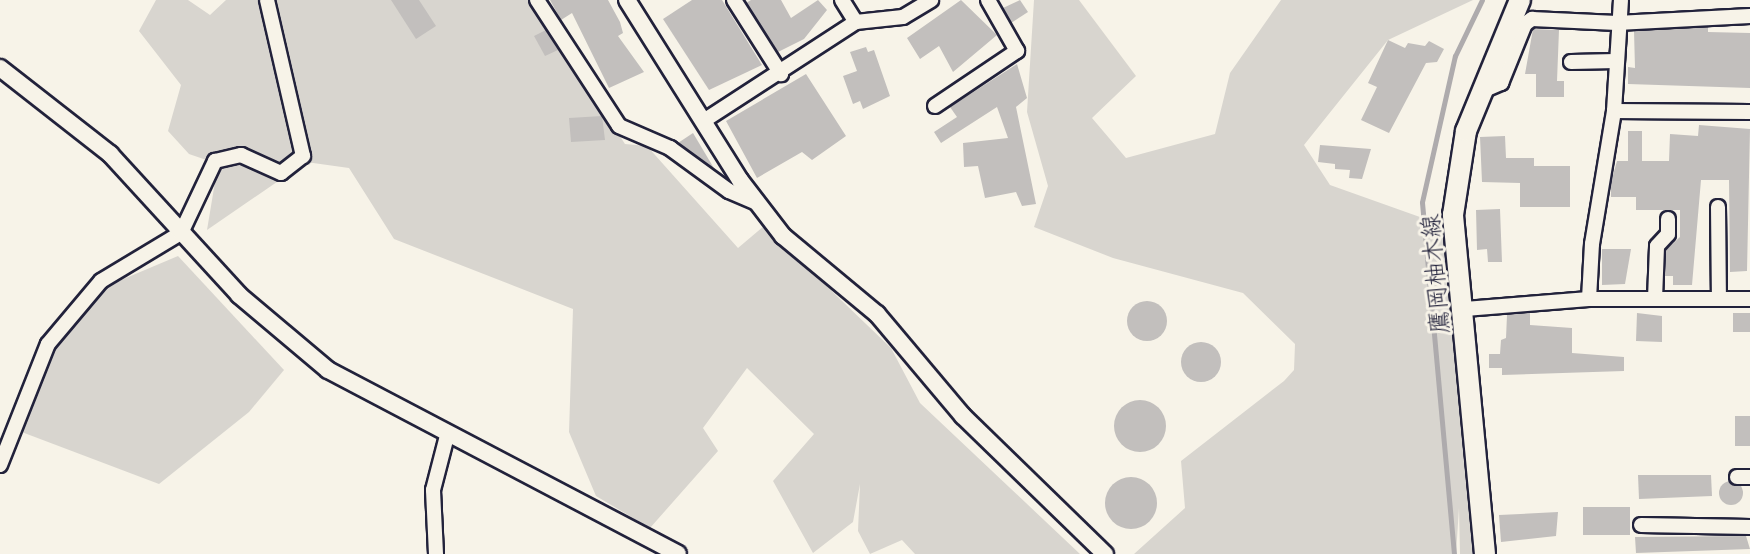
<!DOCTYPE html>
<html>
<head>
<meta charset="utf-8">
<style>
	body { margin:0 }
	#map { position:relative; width:1750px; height:554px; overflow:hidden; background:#f7f3e8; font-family:Caveat,"Klee One",sans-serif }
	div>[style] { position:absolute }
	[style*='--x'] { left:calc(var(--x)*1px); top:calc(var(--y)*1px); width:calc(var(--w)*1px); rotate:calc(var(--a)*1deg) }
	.green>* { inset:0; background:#d8d5cf }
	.stream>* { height:5px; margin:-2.5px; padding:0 2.5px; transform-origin:2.5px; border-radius:2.5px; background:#aeabad }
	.building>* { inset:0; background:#c2bfbd }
	.round { border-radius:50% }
	.roads { filter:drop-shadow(2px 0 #22223b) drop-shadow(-2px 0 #22223b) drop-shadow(0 2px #22223b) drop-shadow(0 -2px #22223b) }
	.minor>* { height:14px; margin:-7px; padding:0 7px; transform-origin:7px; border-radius:7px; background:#f7f3e8 }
	.tertiary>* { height:16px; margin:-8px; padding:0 8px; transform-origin:8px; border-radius:8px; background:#f7f3e8 }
	.secondary>* { height:20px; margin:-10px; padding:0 10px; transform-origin:10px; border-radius:10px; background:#f7f3e8 }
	span { translate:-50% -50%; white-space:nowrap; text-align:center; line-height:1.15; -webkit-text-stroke:6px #f7f3e8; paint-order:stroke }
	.street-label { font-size:24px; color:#22223b }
</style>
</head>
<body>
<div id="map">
	<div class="green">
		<div style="clip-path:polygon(156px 0,188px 0,210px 15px,226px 0,257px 0,303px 150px,272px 0,531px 0,625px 144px,647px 146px,738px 248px,764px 226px,891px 348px,920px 403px,1080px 554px,915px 554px,902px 540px,870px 554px,858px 531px,860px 484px,853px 522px,813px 553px,773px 481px,814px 434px,747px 368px,703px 428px,718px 451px,650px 528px,596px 496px,569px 432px,573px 309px,394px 239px,349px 168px,306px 162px,207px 230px,218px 164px,189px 154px,168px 131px,181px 85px,139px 31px)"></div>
		<div style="clip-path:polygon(1034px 0,1079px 0,1136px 76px,1092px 118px,1126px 158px,1215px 134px,1230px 73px,1281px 0,1473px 0,1388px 40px,1304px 145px,1330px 185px,1448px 227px,1478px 554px,1460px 554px,1459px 508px,1456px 554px,1134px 554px,1185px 508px,1181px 461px,1284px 381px,1294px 370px,1295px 344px,1243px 293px,1113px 258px,1034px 227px,1048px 186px,1027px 112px)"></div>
		<div style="clip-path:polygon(178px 256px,284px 370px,249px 412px,159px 484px,19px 431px,55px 349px,107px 286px)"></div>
	</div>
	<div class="stream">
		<div style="--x:1454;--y:554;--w:353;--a:-95.2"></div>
		<div style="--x:1422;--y:202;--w:150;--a:-77.3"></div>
		<div style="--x:1455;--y:56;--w:62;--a:-64.3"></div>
	</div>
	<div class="building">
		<div style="clip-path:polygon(391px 0,419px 0,436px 26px,416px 39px)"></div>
		<div style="clip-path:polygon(550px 0,608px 0,620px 22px,623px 33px,618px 36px,644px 72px,609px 88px,572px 13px,561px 20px)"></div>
		<div style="clip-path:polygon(692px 0,722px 0,762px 65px,709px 90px,663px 19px)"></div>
		<div style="clip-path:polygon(751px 0,781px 0,791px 18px,818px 0,827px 10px,804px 39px,778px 52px,746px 3px)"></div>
		<div style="clip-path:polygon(961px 0,997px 35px,953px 72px,939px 46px,920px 59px,907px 38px)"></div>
		<div style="clip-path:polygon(1020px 0,1028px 12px,1011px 23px,1003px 8px)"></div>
		<div style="clip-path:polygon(1708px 27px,1708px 32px,1750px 33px,1750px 88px,1628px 84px,1628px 67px,1635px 68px,1634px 31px)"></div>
		<div style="clip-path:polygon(1533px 29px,1559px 30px,1557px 81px,1564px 81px,1564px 97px,1536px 97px,1536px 74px,1525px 74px)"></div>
		<div style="clip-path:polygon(546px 30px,558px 50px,545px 56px,534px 36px)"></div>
		<div style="clip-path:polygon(1388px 40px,1405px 48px,1408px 43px,1425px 46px,1429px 41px,1444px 49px,1437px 62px,1426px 63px,1389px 133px,1361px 120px,1377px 87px,1368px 83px)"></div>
		<div style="clip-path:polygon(866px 47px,868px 52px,874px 50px,890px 96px,863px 109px,860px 101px,853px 104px,843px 76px,857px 71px,850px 52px)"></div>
		<div style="clip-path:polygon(1017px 64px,1027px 98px,1016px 107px,1036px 204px,1022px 206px,1016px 192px,985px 198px,978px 166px,964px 167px,963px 143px,1008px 138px,997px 107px,941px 143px,934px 132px,957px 117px,950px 107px)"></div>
		<div style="clip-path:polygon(806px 74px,846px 136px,812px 160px,802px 152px,757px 178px,726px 121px)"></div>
		<div style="clip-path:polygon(602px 116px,605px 140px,571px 142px,569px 118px)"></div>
		<div style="clip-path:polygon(1699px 125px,1750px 129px,1747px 271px,1730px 272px,1729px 180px,1701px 180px,1692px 285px,1673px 285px,1673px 276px,1665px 276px,1666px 250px,1680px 237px,1680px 210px,1636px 210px,1636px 197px,1611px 197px,1611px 182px,1617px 161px,1628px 161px,1628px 131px,1642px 131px,1642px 161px,1669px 161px,1670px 134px,1698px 136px)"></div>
		<div style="clip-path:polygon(693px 133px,715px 170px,678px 143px)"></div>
		<div style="clip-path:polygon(1505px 136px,1506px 158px,1534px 158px,1534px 166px,1570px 166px,1570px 207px,1520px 207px,1520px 183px,1482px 182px,1480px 137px)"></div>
		<div style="clip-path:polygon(1320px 145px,1371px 149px,1362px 179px,1349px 178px,1350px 170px,1335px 169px,1335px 164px,1318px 162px)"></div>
		<div style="clip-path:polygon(1500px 209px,1502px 262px,1488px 262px,1487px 249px,1477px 250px,1476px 210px)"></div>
		<div style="clip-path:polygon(1602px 249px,1631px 249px,1625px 284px,1602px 285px)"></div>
		<div class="round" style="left:1127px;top:301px;width:40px;height:40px"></div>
		<div style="clip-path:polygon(1530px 313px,1530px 325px,1572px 328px,1572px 353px,1624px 357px,1624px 371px,1502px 375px,1502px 368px,1489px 368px,1489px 354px,1500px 354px,1501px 340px,1506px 338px,1507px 315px)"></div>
		<div style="clip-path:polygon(1637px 313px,1662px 316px,1662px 342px,1636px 341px)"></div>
		<div style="clip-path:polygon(1733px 313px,1750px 313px,1750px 332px,1733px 332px)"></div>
		<div class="round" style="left:1181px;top:342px;width:40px;height:40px"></div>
		<div class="round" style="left:1114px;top:400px;width:52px;height:52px"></div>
		<div style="clip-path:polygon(1735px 416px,1750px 416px,1750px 446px,1735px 446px)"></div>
		<div style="clip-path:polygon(1638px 475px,1711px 475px,1712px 496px,1639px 499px)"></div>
		<div class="round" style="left:1105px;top:477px;width:52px;height:52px"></div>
		<div class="round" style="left:1719px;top:481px;width:24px;height:24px"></div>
		<div style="clip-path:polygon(1583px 507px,1630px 507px,1630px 535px,1583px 535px)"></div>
		<div style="clip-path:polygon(1558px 512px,1556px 536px,1501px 542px,1499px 515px)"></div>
		<div style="clip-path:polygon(1635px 537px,1746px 536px,1750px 549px,1636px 553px)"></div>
	</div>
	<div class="roads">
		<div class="minor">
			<div style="--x:537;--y:0;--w:150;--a:56.9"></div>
			<div style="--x:619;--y:126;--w:56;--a:23.3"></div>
			<div style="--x:670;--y:148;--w:73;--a:36.1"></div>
			<div style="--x:729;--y:191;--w:28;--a:23"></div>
			<div style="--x:734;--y:0;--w:88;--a:57.6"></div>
			<div style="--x:842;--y:0;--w:26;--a:58"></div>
			<div style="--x:1571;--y:62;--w:45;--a:-1.3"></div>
			<div style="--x:1482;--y:91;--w:21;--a:-23"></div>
			<div style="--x:1501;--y:83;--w:64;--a:-67.9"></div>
			<div style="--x:1525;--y:24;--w:9;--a:-36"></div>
			<div style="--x:1532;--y:19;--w:85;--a:2.7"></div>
			<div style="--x:1617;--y:23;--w:133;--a:-3"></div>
			<div style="--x:935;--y:106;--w:99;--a:-33.9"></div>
			<div style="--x:1017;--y:51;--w:59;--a:-119.6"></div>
			<div style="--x:1614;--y:111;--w:136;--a:0.4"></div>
			<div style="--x:705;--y:120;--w:180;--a:-33"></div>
			<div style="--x:856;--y:22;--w:47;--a:-6.1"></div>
			<div style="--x:903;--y:17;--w:33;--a:-31"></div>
			<div style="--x:1718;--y:207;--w:92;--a:89.4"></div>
			<div style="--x:1589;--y:299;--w:55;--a:-86.9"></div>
			<div style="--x:1592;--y:244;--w:135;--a:-80.6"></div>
			<div style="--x:1614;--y:111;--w:111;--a:-86.4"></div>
			<div style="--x:1655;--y:299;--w:53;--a:-87.8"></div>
			<div style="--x:1657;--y:246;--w:16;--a:-47"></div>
			<div style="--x:1668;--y:234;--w:15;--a:-90"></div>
			<div style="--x:1465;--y:309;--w:124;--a:-4.6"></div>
			<div style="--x:1589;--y:299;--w:161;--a:0"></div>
			<div style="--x:0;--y:465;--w:130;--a:-68.4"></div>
			<div style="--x:48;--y:344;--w:82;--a:-49.9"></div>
			<div style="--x:101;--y:281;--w:93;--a:-31"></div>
			<div style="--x:181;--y:233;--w:80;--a:-64.7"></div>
			<div style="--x:215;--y:161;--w:27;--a:-13"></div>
			<div style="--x:241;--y:155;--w:44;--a:24.2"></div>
			<div style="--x:281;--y:173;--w:28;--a:-38"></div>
			<div style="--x:303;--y:156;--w:160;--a:-103"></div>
			<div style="--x:1737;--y:477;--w:13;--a:0"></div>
			<div style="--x:1641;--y:525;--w:109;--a:1.1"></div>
			<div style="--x:436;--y:554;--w:64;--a:-92.7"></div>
			<div style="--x:433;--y:490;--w:56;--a:-75.5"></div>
		</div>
		<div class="tertiary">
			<div style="--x:627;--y:0;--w:213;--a:57.9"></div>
			<div style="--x:740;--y:180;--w:71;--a:52.5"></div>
			<div style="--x:783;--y:236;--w:122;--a:39.7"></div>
			<div style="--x:877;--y:314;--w:133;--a:49.9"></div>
			<div style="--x:963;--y:416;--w:198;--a:44.2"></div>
			<div style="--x:0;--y:68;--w:140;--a:38"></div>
			<div style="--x:110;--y:154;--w:191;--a:47.5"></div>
			<div style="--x:239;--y:295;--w:116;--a:40.1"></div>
			<div style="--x:328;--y:370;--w:395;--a:27.7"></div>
		</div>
		<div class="secondary">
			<div style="--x:1485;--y:554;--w:341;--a:-95.4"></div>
			<div style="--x:1453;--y:215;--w:85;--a:-81.2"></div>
			<div style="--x:1466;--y:131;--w:142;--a:-67.6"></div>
		</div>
	</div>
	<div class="street-label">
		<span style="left:1436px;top:274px;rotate:-95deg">鷹岡柚木線</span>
	</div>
</div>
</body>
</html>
